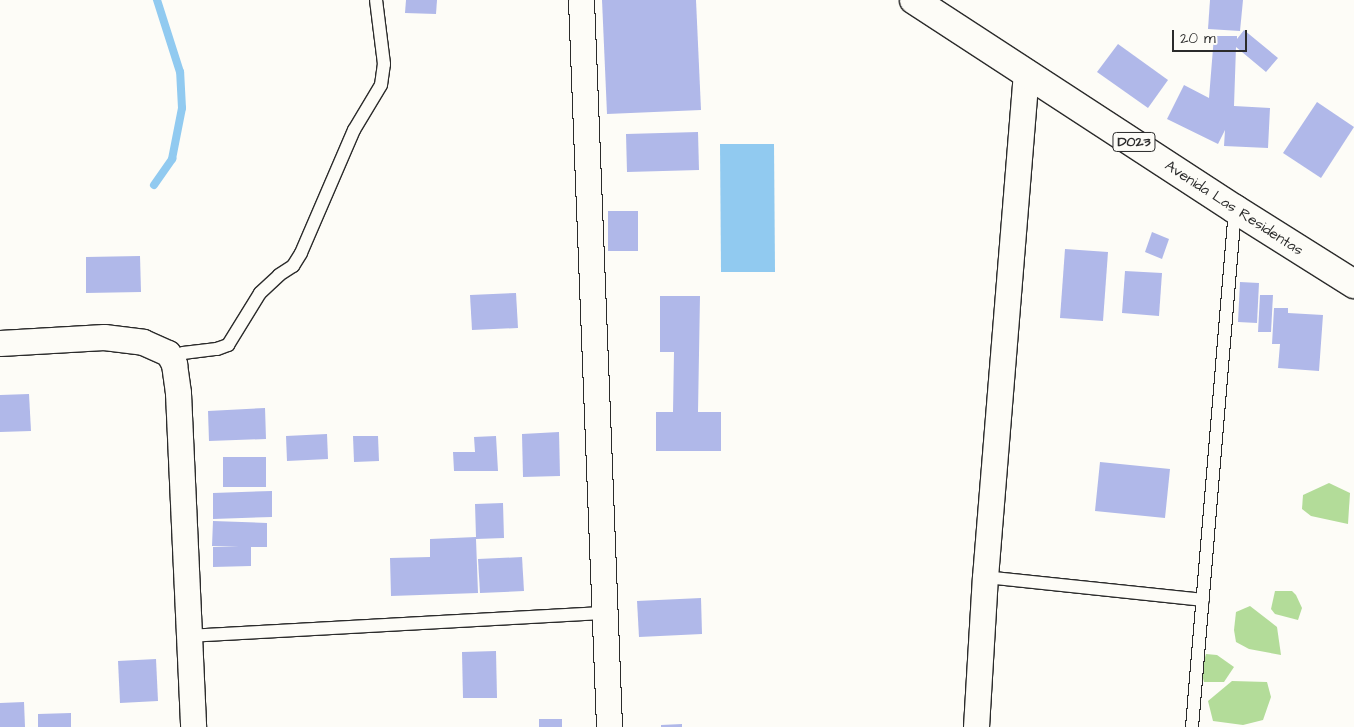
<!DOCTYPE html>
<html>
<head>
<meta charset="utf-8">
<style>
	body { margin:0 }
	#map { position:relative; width:1354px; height:727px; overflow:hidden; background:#fdfcf7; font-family:"Architects Daughter",sans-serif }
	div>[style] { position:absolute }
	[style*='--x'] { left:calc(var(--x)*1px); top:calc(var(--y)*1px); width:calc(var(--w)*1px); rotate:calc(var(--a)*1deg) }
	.green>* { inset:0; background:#b3dc99 }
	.water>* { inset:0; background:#91caf0 }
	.stream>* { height:8px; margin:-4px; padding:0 4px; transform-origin:4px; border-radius:4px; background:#91caf0 }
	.building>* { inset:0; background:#b0b8e9 }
	.roads { filter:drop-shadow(1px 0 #2b2b2b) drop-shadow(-1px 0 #2b2b2b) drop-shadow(0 1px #2b2b2b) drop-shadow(0 -1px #2b2b2b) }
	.lane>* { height:12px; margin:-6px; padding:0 6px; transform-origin:6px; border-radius:6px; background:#fdfcf7 }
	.street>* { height:25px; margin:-12.5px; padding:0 12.5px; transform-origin:12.5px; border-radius:12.5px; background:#fdfcf7 }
	.primary>* { height:28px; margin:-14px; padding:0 14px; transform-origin:14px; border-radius:14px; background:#fdfcf7 }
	span { translate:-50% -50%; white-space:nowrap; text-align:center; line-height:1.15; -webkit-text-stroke:4px #fdfcf7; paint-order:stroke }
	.shield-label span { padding:1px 4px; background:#fdfcf7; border:1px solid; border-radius:4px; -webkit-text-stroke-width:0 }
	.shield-label { font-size:14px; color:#2b2b2b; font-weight:700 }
	.street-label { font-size:15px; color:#2b2b2b }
	.scale { position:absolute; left:1172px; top:30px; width:75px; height:22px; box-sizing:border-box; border:2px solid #2b2b2b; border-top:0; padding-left:6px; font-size:15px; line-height:18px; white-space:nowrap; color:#2b2b2b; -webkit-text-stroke:4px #fdfcf7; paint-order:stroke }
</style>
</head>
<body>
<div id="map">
	<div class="green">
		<div style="clip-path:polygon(1329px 483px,1350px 493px,1348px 524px,1311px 516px,1302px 509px,1303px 495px)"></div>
		<div style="clip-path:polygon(1275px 591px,1292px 591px,1296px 595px,1302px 608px,1298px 620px,1275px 614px,1271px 609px)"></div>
		<div style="clip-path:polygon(1250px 606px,1277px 627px,1281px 655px,1249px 649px,1236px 642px,1234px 630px,1236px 612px)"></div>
		<div style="clip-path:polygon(1206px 654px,1217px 655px,1234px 667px,1224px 682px,1204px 682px,1201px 671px)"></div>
		<div style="clip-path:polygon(1232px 681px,1267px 682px,1271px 697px,1263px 720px,1243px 725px,1213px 721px,1208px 701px)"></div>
	</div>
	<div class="water">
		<div style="clip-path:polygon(720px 144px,774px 144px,775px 272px,721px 272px)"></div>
	</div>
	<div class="stream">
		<div style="--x:154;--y:185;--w:32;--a:-55"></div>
		<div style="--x:172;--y:159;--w:52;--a:-78.9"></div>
		<div style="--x:182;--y:108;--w:36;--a:-93"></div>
		<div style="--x:180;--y:72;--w:76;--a:-107.7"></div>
	</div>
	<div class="building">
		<div style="clip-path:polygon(406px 0,437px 0,436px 14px,405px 13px)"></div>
		<div style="clip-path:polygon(602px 0,696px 0,701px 110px,607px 114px)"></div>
		<div style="clip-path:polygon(1210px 0,1243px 0,1240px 31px,1208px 29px)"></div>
		<div style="clip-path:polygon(1244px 30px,1278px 58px,1266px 72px,1236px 47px,1234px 106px,1270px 108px,1268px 148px,1224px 146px,1225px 130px,1218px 144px,1167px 119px,1184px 85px,1209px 98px,1214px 36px,1237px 36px,1237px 39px)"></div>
		<div style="clip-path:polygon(1118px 44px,1168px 80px,1148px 108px,1097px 72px)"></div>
		<div style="clip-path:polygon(1317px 102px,1354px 127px,1321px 178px,1283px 153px)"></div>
		<div style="clip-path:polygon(698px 132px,699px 170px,627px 172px,626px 134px)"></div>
		<div style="clip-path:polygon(608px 211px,638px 211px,638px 251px,608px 251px)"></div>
		<div style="clip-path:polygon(1152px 232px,1169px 239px,1162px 259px,1145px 252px)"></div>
		<div style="clip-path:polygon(1065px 249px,1108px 252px,1103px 321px,1060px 318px)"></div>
		<div style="clip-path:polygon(140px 256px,141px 292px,86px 293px,86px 257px)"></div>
		<div style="clip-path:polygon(1125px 271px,1162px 273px,1159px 316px,1122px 313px)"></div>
		<div style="clip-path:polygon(1240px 282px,1259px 283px,1257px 323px,1238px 322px)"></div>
		<div style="clip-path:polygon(516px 293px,518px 328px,472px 330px,470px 295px)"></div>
		<div style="clip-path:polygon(1260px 295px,1273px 295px,1271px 332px,1258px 332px)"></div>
		<div style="clip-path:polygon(660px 296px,700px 296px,698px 412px,721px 412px,721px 451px,656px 451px,656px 412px,673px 412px,674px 352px,660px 352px)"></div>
		<div style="clip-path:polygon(1274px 308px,1288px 308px,1288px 313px,1323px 315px,1319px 371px,1278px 368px,1280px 344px,1272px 344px)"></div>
		<div style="clip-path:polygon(29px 394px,31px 431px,0 432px,0 395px)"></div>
		<div style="clip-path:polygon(265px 408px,266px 439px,209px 441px,208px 411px)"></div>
		<div style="clip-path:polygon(559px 432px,560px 476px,523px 477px,522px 434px)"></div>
		<div style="clip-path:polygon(327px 434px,328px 459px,287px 461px,286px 436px)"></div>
		<div style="clip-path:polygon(353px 436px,378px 436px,379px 461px,354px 462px)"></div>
		<div style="clip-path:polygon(496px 436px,498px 471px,454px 471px,453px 452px,475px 452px,474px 437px)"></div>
		<div style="clip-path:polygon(223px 457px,266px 457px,266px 487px,223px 487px)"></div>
		<div style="clip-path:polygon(1100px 462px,1170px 469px,1165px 518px,1095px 511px)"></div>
		<div style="clip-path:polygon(272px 491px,272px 517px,213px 519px,213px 493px)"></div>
		<div style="clip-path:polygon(503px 503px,504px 538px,476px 539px,478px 593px,391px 596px,390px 558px,430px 557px,430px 539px,476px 537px,475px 504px)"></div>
		<div style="clip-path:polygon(213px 521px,267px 523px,267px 547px,251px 547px,251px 566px,213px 567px,213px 547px,239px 547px,212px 546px)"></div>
		<div style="clip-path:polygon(522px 557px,524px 591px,480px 593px,478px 559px)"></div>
		<div style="clip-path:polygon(701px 598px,702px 634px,639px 637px,637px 601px)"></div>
		<div style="clip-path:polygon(496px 651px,497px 698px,463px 698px,462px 652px)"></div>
		<div style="clip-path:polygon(156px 659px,158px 701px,120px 703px,118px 661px)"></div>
		<div style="clip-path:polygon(24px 702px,25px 727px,0 727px,0 703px)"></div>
		<div style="clip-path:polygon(71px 713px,71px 727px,38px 727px,38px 714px)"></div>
		<div style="clip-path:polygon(539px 719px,562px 719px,562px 727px,539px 727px)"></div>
		<div style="clip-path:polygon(682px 724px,682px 727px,661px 727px,661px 725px)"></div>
	</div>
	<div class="roads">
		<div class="lane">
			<div style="--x:174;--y:364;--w:14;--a:-51"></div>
			<div style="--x:183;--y:353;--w:34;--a:-7"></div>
			<div style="--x:217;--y:349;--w:12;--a:-20"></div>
			<div style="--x:228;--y:345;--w:61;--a:-58.4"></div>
			<div style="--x:260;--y:293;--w:26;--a:-43"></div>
			<div style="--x:279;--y:275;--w:17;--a:-33"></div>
			<div style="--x:293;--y:266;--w:15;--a:-58"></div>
			<div style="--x:301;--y:253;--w:134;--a:-66.7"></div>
			<div style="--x:354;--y:130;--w:52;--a:-59"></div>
			<div style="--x:381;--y:85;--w:21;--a:-82"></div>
			<div style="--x:384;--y:64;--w:64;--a:-97.1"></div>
			<div style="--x:985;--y:577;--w:219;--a:6"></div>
			<div style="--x:189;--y:636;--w:417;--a:-3.2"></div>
			<div style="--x:1192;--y:727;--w:520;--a:-85.25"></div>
		</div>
		<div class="street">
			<div style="--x:581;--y:0;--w:728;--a:87.79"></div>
			<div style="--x:0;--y:343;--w:104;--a:-3.3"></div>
			<div style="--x:104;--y:337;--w:39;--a:7"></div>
			<div style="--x:143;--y:342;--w:27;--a:24"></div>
			<div style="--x:168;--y:353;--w:13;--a:61"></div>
			<div style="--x:174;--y:364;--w:29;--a:82"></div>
			<div style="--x:178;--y:393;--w:334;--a:87.4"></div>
			<div style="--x:976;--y:727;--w:150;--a:-86.6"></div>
			<div style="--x:985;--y:577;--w:507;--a:-85.36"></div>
		</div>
		<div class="primary">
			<div style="--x:914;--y:0;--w:383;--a:33.1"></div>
			<div style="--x:1235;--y:209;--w:141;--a:32.2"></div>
		</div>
	</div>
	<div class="shield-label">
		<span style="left:1134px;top:142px">D023</span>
	</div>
	<div class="street-label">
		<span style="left:1234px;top:208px;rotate:33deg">Avenida Las Residentas</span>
	</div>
	<div class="scale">20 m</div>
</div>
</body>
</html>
